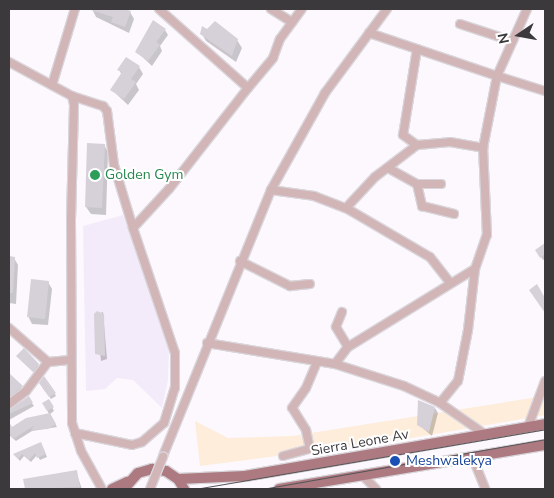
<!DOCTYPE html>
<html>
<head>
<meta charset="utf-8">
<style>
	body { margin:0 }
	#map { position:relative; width:554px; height:498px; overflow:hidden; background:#fcf8fe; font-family:"Nunito Sans",sans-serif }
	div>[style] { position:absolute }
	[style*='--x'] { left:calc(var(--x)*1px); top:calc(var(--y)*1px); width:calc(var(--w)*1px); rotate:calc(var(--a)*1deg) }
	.commercial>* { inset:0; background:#fdedda }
	.built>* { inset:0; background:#f4ebfa }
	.shadow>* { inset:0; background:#0003 }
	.building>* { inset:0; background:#d6d1d9 }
	.roads { filter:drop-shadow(1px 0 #d9d6db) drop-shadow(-1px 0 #d9d6db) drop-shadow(0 1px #d9d6db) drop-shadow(0 -1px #d9d6db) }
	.minor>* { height:8px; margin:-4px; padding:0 4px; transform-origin:4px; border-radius:4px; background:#d1b5b7 }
	.major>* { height:10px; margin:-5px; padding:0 5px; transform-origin:5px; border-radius:5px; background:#ac7a80 }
	.tram>* { height:1px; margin:-0.5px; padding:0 0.5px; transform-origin:0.5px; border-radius:0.5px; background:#565457 }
	.bridges { filter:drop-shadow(1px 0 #d9d6db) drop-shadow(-1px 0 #d9d6db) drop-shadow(0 1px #d9d6db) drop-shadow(0 -1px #d9d6db) }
	.minor-bridge>* { height:8px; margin:-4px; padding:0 4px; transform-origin:4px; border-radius:4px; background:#d1b5b7 }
	.dots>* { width:14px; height:14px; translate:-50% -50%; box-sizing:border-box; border:2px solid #fff; border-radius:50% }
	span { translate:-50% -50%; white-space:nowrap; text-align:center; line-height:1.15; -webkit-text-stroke:4px #fff; paint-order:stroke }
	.leisure-label { font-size:14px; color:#27864d }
	.left { translate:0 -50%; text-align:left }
	.street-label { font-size:14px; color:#3b393c }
	.transit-label { font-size:14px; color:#164399 }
	.frame { position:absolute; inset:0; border:10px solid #3b393c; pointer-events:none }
	.north { position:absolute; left:494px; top:10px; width:50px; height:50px; -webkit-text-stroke:4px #fff; paint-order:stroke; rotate:258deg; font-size:14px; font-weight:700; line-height:20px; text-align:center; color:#3b393c }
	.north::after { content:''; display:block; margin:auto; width:18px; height:22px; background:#3b393c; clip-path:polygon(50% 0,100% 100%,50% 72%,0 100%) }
</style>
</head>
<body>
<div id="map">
	<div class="commercial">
		<div style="clip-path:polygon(545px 396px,545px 415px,406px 439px,200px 466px,195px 421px,228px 438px,292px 436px)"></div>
	</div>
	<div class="built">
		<div style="clip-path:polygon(123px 215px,169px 347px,168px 380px,162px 408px,133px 380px,117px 378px,105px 389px,86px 391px,83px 226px)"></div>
	</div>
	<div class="shadow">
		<div style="clip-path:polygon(92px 9px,130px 12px,134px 19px,129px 33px,96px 17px)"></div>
		<div style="clip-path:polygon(165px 30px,168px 35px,160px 46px,162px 51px,152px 66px,137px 52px)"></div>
		<div style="clip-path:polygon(207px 30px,237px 40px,242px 48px,236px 62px,206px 41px,202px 34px)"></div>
		<div style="clip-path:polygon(139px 67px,143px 74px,136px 84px,139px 90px,128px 105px,112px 90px,122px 75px,119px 70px)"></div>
		<div style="clip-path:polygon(104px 145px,108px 152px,106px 215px,91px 214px,86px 207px)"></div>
		<div style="clip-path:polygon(545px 244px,545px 259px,543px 260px,537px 251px)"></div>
		<div style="clip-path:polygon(9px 258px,14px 258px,18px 265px,16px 304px,9px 303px)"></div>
		<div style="clip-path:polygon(48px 282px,52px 289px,48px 325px,32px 324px,28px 316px)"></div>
		<div style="clip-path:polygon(103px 312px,107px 359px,101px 361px,96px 315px)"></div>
		<div style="clip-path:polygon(20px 359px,38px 365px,40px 368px,36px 374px)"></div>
		<div style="clip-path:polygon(9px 376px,24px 390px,9px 402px)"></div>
		<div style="clip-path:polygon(48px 382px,56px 396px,51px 399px,42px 387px)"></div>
		<div style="clip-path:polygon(28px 398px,34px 406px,9px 420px,9px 409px)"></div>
		<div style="clip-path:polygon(49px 401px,54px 411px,50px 414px,57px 427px,32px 431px,16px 441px,9px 435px,9px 424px,12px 428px,49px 414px,44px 404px)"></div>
		<div style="clip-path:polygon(435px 408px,438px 413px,432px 436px,418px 424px)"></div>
		<div style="clip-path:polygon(42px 446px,47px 457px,40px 460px,37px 455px,31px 462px,24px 456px,20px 461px,15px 455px)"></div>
		<div style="clip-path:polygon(76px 472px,82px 489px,26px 489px,24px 480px)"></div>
	</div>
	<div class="building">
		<div style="clip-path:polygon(124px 9px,131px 11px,125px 27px,111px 22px,113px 17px,91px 10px)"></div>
		<div style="clip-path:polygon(153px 20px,166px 29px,156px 42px,160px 45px,148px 61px,135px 52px)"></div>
		<div style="clip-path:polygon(215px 21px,238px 39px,232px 56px,200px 34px,202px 26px,207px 29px)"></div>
		<div style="clip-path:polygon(126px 57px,140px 66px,131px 79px,136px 82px,124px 99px,110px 90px,122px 72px,117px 70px)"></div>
		<div style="clip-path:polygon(87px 143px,105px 144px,102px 208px,85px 207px)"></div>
		<div style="clip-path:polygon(545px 243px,545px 254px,540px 258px,535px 250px)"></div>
		<div style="clip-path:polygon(9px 256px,15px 257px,13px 293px,9px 293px)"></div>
		<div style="clip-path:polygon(31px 279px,49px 281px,45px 319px,27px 317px)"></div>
		<div style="clip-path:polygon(537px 284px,545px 298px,545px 313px,529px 290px)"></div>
		<div style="clip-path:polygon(97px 311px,104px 314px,105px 356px,95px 354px,94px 314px)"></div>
		<div style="clip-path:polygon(24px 348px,39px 364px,33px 372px,16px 356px)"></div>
		<div style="clip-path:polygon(9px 373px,23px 386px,9px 397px)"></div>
		<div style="clip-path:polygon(44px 376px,56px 393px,49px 397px,39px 383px)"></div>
		<div style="clip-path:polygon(29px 396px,33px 403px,9px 414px,9px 410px)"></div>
		<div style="clip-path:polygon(49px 399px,54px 407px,47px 411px,42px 403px)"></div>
		<div style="clip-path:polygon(418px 400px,435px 407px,429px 432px,417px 425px)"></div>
		<div style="clip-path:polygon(50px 413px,56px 424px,48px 429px,31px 430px,35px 425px,13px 439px,9px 432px,9px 422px,12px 427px,26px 418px)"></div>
		<div style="clip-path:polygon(41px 442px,46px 454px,37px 458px,35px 453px,29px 460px,22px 454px,18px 459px,13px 454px)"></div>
		<div style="clip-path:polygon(77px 470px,80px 487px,25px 489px,23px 479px)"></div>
	</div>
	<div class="roads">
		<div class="minor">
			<div style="--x:271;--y:9;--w:25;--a:32"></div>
			<div style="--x:527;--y:9;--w:73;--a:114.1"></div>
			<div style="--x:497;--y:76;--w:50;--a:17.4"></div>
			<div style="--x:460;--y:24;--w:55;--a:18.1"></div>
			<div style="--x:417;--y:49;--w:87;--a:99.2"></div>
			<div style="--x:403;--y:135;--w:17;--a:36"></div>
			<div style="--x:417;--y:145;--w:33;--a:-5"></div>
			<div style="--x:450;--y:142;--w:34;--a:10"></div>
			<div style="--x:9;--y:62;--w:72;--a:28.4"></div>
			<div style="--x:72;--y:96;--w:9;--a:77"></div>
			<div style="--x:74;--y:105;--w:116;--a:91.5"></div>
			<div style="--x:71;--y:221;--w:202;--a:89.7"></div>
			<div style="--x:72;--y:423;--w:29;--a:72"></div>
			<div style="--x:81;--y:451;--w:43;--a:61.1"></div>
			<div style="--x:52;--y:85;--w:79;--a:-73.2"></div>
			<div style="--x:248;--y:88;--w:39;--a:-50"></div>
			<div style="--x:273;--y:58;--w:20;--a:-70"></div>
			<div style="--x:280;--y:39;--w:37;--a:-54"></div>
			<div style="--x:72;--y:96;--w:33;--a:18"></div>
			<div style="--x:103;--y:106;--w:6;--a:51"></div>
			<div style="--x:107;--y:111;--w:54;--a:82.6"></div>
			<div style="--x:114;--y:165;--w:66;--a:73.2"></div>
			<div style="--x:388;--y:168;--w:33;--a:29"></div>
			<div style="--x:417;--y:184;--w:23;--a:77"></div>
			<div style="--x:422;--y:206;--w:33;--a:14"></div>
			<div style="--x:417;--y:184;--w:24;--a:0"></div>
			<div style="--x:271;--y:190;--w:43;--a:7.9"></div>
			<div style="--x:314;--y:196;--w:34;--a:21"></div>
			<div style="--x:346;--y:208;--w:97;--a:30.3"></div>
			<div style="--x:430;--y:257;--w:33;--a:52"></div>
			<div style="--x:346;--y:208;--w:42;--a:-46.9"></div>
			<div style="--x:375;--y:177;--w:53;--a:-37.3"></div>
			<div style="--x:240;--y:261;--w:56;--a:26.6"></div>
			<div style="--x:290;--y:286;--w:20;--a:-6"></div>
			<div style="--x:342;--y:312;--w:16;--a:112"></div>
			<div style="--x:336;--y:327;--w:23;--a:59"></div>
			<div style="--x:9;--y:328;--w:52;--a:41.1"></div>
			<div style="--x:48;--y:362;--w:22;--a:-5"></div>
			<div style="--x:207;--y:343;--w:130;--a:9.3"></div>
			<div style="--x:335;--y:364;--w:72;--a:17.7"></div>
			<div style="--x:404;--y:386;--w:40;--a:25"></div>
			<div style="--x:440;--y:403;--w:56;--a:34.8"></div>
			<div style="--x:335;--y:364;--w:21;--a:-53"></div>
			<div style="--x:348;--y:347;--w:149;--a:-31.6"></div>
			<div style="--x:475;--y:269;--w:36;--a:-71"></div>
			<div style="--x:487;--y:235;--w:87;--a:-92.6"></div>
			<div style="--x:483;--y:148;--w:73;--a:-79"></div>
			<div style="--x:497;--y:76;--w:135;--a:-161.4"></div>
			<div style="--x:440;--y:403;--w:28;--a:-51"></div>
			<div style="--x:458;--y:381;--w:52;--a:-78.9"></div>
			<div style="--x:468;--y:330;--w:61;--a:-83.5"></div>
			<div style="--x:9;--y:404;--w:21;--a:-37"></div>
			<div style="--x:26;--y:391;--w:36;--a:-53"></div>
			<div style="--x:528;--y:427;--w:49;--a:-69.7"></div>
			<div style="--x:75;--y:433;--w:58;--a:11.9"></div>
			<div style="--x:132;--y:445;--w:10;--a:-17"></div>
			<div style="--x:142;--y:442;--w:29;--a:-41"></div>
			<div style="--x:164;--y:423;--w:37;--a:-73"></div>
			<div style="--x:175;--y:388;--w:35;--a:-90"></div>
			<div style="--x:175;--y:353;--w:132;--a:-108.6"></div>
			<div style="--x:133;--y:228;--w:53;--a:-47.3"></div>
			<div style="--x:169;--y:189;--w:128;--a:-52"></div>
			<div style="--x:248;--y:88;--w:119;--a:-138.4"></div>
			<div style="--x:163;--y:456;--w:287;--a:-67.9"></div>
			<div style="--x:271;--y:190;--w:111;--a:-60.9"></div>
			<div style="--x:325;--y:93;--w:104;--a:-53.6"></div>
			<div style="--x:283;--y:456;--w:28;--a:-15"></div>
			<div style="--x:310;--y:449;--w:19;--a:-102"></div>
			<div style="--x:306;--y:430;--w:26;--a:-122"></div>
			<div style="--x:292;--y:408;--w:24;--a:-55"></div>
			<div style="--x:306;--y:388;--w:28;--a:-67"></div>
			<div style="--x:472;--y:456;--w:35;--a:68"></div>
			<div style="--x:362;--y:475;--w:20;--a:45"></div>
		</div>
		<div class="major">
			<div style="--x:178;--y:479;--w:67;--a:-2.6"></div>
			<div style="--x:245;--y:476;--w:304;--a:-9.8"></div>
			<div style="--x:112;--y:489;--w:17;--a:-25"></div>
			<div style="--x:124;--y:489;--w:21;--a:-49"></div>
			<div style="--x:138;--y:473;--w:15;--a:-16"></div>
			<div style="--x:152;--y:469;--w:14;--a:8"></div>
			<div style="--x:166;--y:471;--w:14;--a:34"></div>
			<div style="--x:178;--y:479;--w:12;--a:59"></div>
			<div style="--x:279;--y:489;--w:270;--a:-9.4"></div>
		</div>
	</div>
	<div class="tram">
		<div style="--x:195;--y:489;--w:355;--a:-9.7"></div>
		<div style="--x:262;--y:489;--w:287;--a:-10"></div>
	</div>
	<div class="bridges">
		<div class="minor-bridge">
			<div style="--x:150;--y:489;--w:35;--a:-68"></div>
		</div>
	</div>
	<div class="dots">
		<div style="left:95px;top:175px;background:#2e9e5b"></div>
		<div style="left:395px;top:461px;background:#1a4fb4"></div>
	</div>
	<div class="leisure-label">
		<span class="left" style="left:105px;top:175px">Golden Gym</span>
	</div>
	<div class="street-label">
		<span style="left:360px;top:443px;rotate:-10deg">Sierra Leone Av</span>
	</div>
	<div class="transit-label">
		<span class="left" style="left:406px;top:461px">Meshwalekya</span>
	</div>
	<div class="frame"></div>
	<div class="north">N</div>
</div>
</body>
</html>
